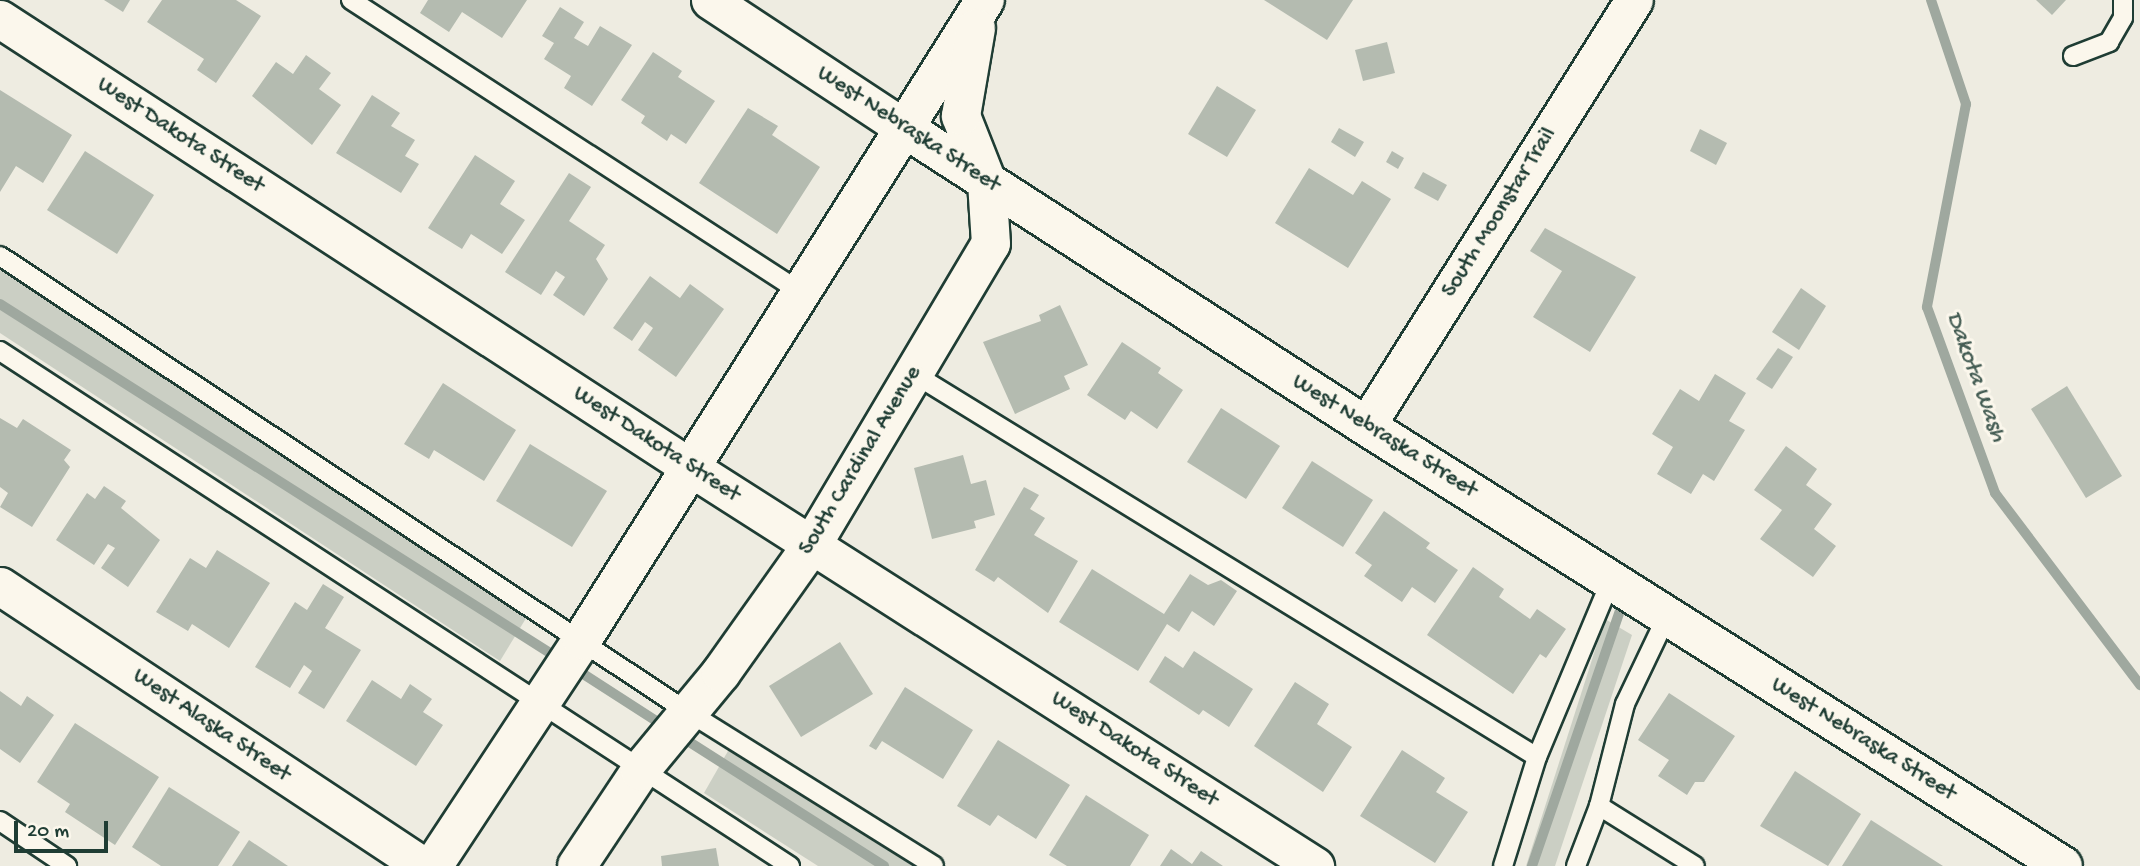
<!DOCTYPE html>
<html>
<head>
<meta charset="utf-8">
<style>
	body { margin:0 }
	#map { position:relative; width:2140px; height:866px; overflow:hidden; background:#eeece1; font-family:"Gochi Hand",sans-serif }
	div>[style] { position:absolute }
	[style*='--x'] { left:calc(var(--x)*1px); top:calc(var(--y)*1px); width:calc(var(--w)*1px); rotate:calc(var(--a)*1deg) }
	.green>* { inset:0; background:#cbcfc4 }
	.stream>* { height:10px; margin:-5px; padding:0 5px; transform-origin:5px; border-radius:5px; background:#9fa89f }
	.building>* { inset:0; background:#b4bbb0 }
	.roads { filter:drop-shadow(2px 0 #1f3d34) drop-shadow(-2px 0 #1f3d34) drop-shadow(0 2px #1f3d34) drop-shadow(0 -2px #1f3d34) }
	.service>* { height:18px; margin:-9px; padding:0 9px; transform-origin:9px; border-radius:9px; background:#fbf7ec }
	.minor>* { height:37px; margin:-18.5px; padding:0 18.5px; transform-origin:18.5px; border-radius:18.5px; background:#fbf7ec }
	.tertiary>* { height:38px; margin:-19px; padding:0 19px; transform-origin:19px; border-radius:19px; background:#fbf7ec }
	.secondary>* { height:38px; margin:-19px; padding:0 19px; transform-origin:19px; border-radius:19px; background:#fbf7ec }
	span { translate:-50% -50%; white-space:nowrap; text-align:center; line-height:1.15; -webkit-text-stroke:6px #fbf7ec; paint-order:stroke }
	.street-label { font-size:23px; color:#1f3d34 }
	.water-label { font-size:24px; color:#455d54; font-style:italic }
	.scale { position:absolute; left:14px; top:821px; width:94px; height:32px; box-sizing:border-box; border:4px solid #1f3d34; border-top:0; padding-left:9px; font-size:21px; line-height:24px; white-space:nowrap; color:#1f3d34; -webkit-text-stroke:5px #fbf7ec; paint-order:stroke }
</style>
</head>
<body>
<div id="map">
	<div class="green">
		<div style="clip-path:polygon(0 270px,528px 615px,500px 661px,0 333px)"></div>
		<div style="clip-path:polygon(1605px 619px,1632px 635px,1555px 866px,1526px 866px)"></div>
		<div style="clip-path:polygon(732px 744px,921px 866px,818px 866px,704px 793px)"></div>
	</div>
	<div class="stream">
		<div style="--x:1931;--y:0;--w:110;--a:71.4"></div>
		<div style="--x:1966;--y:104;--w:207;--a:100.9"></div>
		<div style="--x:1927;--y:307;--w:198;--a:69.9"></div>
		<div style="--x:1995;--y:493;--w:241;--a:52.9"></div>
		<div style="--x:0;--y:304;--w:664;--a:32.4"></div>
		<div style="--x:574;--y:668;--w:111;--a:32.8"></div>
		<div style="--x:680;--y:736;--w:242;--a:32.5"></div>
		<div style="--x:1532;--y:866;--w:280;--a:-71"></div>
	</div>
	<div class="building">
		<div style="clip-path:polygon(104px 0,130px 0,123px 12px)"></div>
		<div style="clip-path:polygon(162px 0,236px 0,261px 16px,216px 83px,197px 70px,204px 59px,147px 22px)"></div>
		<div style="clip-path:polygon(428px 0,527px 0,502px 38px,462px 12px,449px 32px,420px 13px)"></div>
		<div style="clip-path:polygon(1264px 0,1353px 0,1327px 40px)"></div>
		<div style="clip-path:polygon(2036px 0,2066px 0,2052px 15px)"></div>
		<div style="clip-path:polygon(560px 7px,584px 22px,574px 38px,588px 46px,600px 26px,632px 45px,592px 106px,564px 88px,571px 76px,544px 59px,554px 43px,542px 36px)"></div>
		<div style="clip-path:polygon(1387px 42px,1395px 73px,1363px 81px,1355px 50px)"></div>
		<div style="clip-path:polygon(653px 52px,682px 71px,678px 77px,715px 101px,686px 144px,671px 134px,667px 141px,641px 123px,645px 116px,621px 100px)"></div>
		<div style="clip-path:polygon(306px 55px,331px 73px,319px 89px,341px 105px,312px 145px,252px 96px,276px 62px,293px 74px)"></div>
		<div style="clip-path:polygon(1217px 86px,1256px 110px,1227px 157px,1188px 134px)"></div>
		<div style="clip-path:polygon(0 90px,72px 135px,43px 183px,16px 166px,0 192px)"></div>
		<div style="clip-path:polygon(372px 95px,400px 113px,391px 126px,415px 140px,405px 156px,419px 164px,401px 193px,336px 153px)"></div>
		<div style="clip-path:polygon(748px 108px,778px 126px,772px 135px,820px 167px,777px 234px,699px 183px)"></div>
		<div style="clip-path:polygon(1339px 128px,1364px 142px,1355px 157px,1331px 142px)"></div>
		<div style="clip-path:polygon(1700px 129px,1727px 143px,1716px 165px,1690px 151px)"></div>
		<div style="clip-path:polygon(85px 151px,154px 195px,117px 254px,47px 210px)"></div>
		<div style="clip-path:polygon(1392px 151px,1404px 158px,1398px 169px,1386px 162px)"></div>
		<div style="clip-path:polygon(475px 155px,515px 181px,500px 204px,525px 220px,502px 254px,471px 234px,462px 249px,428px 228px)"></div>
		<div style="clip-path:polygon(1309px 168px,1353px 195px,1362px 181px,1391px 199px,1348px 268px,1275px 223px)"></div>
		<div style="clip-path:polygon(1423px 172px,1447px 185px,1438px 201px,1414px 188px)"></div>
		<div style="clip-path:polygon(569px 173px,591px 187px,569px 221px,605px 245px,596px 259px,608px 279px,584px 316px,553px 295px,565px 277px,556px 271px,541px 295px,505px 272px)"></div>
		<div style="clip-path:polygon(1545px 228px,1636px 277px,1590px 352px,1533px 317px,1562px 271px,1530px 251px)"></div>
		<div style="clip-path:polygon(650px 276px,680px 298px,690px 284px,724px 309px,676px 377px,638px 350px,653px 328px,645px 322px,632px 341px,613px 328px)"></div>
		<div style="clip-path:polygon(1801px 288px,1826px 306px,1799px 350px,1772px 332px)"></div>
		<div style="clip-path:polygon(1060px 305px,1088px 365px,1064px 376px,1070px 389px,1015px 414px,983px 342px,1041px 321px,1039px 315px)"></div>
		<div style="clip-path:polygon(1122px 342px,1161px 368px,1158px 373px,1183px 390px,1157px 429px,1131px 411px,1125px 420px,1087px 395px)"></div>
		<div style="clip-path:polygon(1778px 348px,1793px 357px,1772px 389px,1756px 379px)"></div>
		<div style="clip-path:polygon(1715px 374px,1746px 393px,1729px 421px,1745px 430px,1714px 481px,1703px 474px,1691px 494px,1657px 474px,1673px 447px,1652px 434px,1680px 389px,1699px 401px)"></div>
		<div style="clip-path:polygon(443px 383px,516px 430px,484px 481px,434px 450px,429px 459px,404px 444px)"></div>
		<div style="clip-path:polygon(2067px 386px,2122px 476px,2086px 498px,2031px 409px)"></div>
		<div style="clip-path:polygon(1221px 408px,1280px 446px,1246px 499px,1187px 462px)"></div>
		<div style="clip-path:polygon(0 418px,17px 428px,23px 419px,71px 450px,64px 460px,70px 467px,32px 527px,0 507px,8px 493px,0 487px)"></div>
		<div style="clip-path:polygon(530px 444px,607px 491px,572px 547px,496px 501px)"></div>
		<div style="clip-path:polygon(1786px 446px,1817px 469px,1806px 485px,1832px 504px,1814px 529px,1836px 546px,1813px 577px,1760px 539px,1782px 510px,1754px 490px)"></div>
		<div style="clip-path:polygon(963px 455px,971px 484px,986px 480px,995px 515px,974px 521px,976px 528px,932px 539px,914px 468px)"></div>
		<div style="clip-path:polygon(1312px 461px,1373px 500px,1343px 547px,1282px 508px)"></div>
		<div style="clip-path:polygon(104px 486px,126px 501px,121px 508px,160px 540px,128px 587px,101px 568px,115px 548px,108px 544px,94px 565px,56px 540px,87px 493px,95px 499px)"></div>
		<div style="clip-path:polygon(1024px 487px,1039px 495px,1030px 509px,1045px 518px,1034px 535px,1078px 561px,1048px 613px,998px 577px,994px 582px,975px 570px)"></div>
		<div style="clip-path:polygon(1384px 511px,1430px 543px,1426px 548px,1458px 570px,1435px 603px,1412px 587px,1402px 602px,1364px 576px,1372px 565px,1355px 553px)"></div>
		<div style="clip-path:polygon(217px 550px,270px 583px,229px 648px,192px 624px,188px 631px,156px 612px,190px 558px,206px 568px)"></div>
		<div style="clip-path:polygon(1473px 567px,1504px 589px,1499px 597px,1530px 619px,1537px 609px,1566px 629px,1546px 658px,1540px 654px,1513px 694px,1427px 635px)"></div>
		<div style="clip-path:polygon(1092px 569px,1164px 614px,1190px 574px,1208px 585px,1221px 580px,1237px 591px,1214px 626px,1192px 611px,1179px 632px,1167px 624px,1138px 671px,1059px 622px)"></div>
		<div style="clip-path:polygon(323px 584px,344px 597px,325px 628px,361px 650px,324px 709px,298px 693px,312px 671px,304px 665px,290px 688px,255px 667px,295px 602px,307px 610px)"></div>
		<div style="clip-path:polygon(840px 642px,873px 694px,801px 737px,769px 686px)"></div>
		<div style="clip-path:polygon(1194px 651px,1253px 689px,1229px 727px,1203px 710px,1199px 715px,1149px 682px,1165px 656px,1183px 668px)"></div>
		<div style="clip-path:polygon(372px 680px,401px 699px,410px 684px,432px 699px,423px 712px,443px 725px,416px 766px,346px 721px)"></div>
		<div style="clip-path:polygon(1295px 682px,1329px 704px,1317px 724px,1352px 747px,1323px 792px,1254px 746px)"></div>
		<div style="clip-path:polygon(905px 687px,973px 730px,943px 779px,882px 741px,876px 750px,869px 746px)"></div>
		<div style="clip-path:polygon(0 691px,21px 706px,27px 696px,54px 715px,20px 763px,0 749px)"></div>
		<div style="clip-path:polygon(1669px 693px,1735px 736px,1704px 782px,1695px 782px,1687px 795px,1658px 776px,1669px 760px,1638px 740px)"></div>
		<div style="clip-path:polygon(75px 723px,159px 777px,115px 845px,65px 812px,70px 804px,37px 782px)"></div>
		<div style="clip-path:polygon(998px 740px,1070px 785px,1036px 839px,998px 815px,990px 826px,957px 806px)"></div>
		<div style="clip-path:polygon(1402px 750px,1445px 778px,1436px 792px,1468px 812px,1435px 863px,1360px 816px)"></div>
		<div style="clip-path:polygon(1795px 771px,1861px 814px,1828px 866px,1760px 826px)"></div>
		<div style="clip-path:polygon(169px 787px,240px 832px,218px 866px,161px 866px,132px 847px)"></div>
		<div style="clip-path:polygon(1086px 795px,1149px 835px,1130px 866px,1067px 866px,1049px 855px)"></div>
		<div style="clip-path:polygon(1871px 820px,1943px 866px,1842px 866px)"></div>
		<div style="clip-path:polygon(249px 840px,288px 866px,232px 866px)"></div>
		<div style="clip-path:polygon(716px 848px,719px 866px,662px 866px,661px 856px)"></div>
		<div style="clip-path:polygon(1171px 849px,1192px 864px,1201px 851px,1223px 866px,1160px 866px)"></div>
	</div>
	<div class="roads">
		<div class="service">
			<div style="--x:351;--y:0;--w:534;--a:33.01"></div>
			<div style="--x:2073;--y:56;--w:39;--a:-21"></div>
			<div style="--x:2109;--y:42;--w:28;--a:-60"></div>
			<div style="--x:2123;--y:18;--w:18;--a:-90"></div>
			<div style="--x:0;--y:256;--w:825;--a:33.54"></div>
			<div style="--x:688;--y:712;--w:290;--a:32"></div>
			<div style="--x:0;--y:351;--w:943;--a:33.1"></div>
			<div style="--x:914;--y:374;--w:731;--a:31.58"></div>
			<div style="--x:1599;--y:806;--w:113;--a:32"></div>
			<div style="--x:0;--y:821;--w:81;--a:33.9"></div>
			<div style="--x:1503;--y:866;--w:114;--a:-72.7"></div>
			<div style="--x:1537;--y:757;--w:192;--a:-67.3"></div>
			<div style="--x:1576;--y:866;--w:64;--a:-69"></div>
			<div style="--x:1599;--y:806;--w:105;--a:-75.7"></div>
			<div style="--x:1625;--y:704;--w:98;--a:-64.5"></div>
		</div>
		<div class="minor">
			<div style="--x:710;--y:0;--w:232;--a:33.4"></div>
			<div style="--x:0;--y:19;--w:820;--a:33.01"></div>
			<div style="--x:688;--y:466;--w:744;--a:32.54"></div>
			<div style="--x:1366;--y:426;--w:503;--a:-57.83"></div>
			<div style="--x:0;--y:586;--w:507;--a:33.5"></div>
		</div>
		<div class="tertiary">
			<div style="--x:904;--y:128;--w:550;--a:32.82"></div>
			<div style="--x:1366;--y:426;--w:824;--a:32.26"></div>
		</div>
		<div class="secondary">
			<div style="--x:433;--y:866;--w:271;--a:-56.6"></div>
			<div style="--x:582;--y:640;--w:756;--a:-57.8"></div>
			<div style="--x:577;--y:866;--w:114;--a:-56.4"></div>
			<div style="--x:640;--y:771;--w:127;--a:-50.4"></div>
			<div style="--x:721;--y:673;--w:157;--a:-54.6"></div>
			<div style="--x:812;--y:545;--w:350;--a:-59.3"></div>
			<div style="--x:991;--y:244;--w:62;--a:-93.7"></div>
			<div style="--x:987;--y:182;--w:71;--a:-111.5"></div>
			<div style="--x:961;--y:116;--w:89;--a:-80.3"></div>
		</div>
	</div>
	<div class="street-label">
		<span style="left:908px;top:130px;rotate:33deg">West Nebraska Street</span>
		<span style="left:180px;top:136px;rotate:33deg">West Dakota Street</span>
		<span style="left:1500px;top:213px;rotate:-58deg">South Moonstar Trail</span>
		<span style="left:1384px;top:437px;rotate:32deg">West Nebraska Street</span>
		<span style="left:656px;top:445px;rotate:33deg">West Dakota Street</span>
		<span style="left:861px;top:461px;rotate:-59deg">South Cardinal Avenue</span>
		<span style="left:211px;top:726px;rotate:34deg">West Alaska Street</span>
		<span style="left:1863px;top:740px;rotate:32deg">West Nebraska Street</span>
		<span style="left:1134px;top:750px;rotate:33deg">West Dakota Street</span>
	</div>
	<div class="water-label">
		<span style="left:1975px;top:377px;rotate:70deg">Dakota Wash</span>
	</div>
	<div class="scale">20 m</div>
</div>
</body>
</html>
